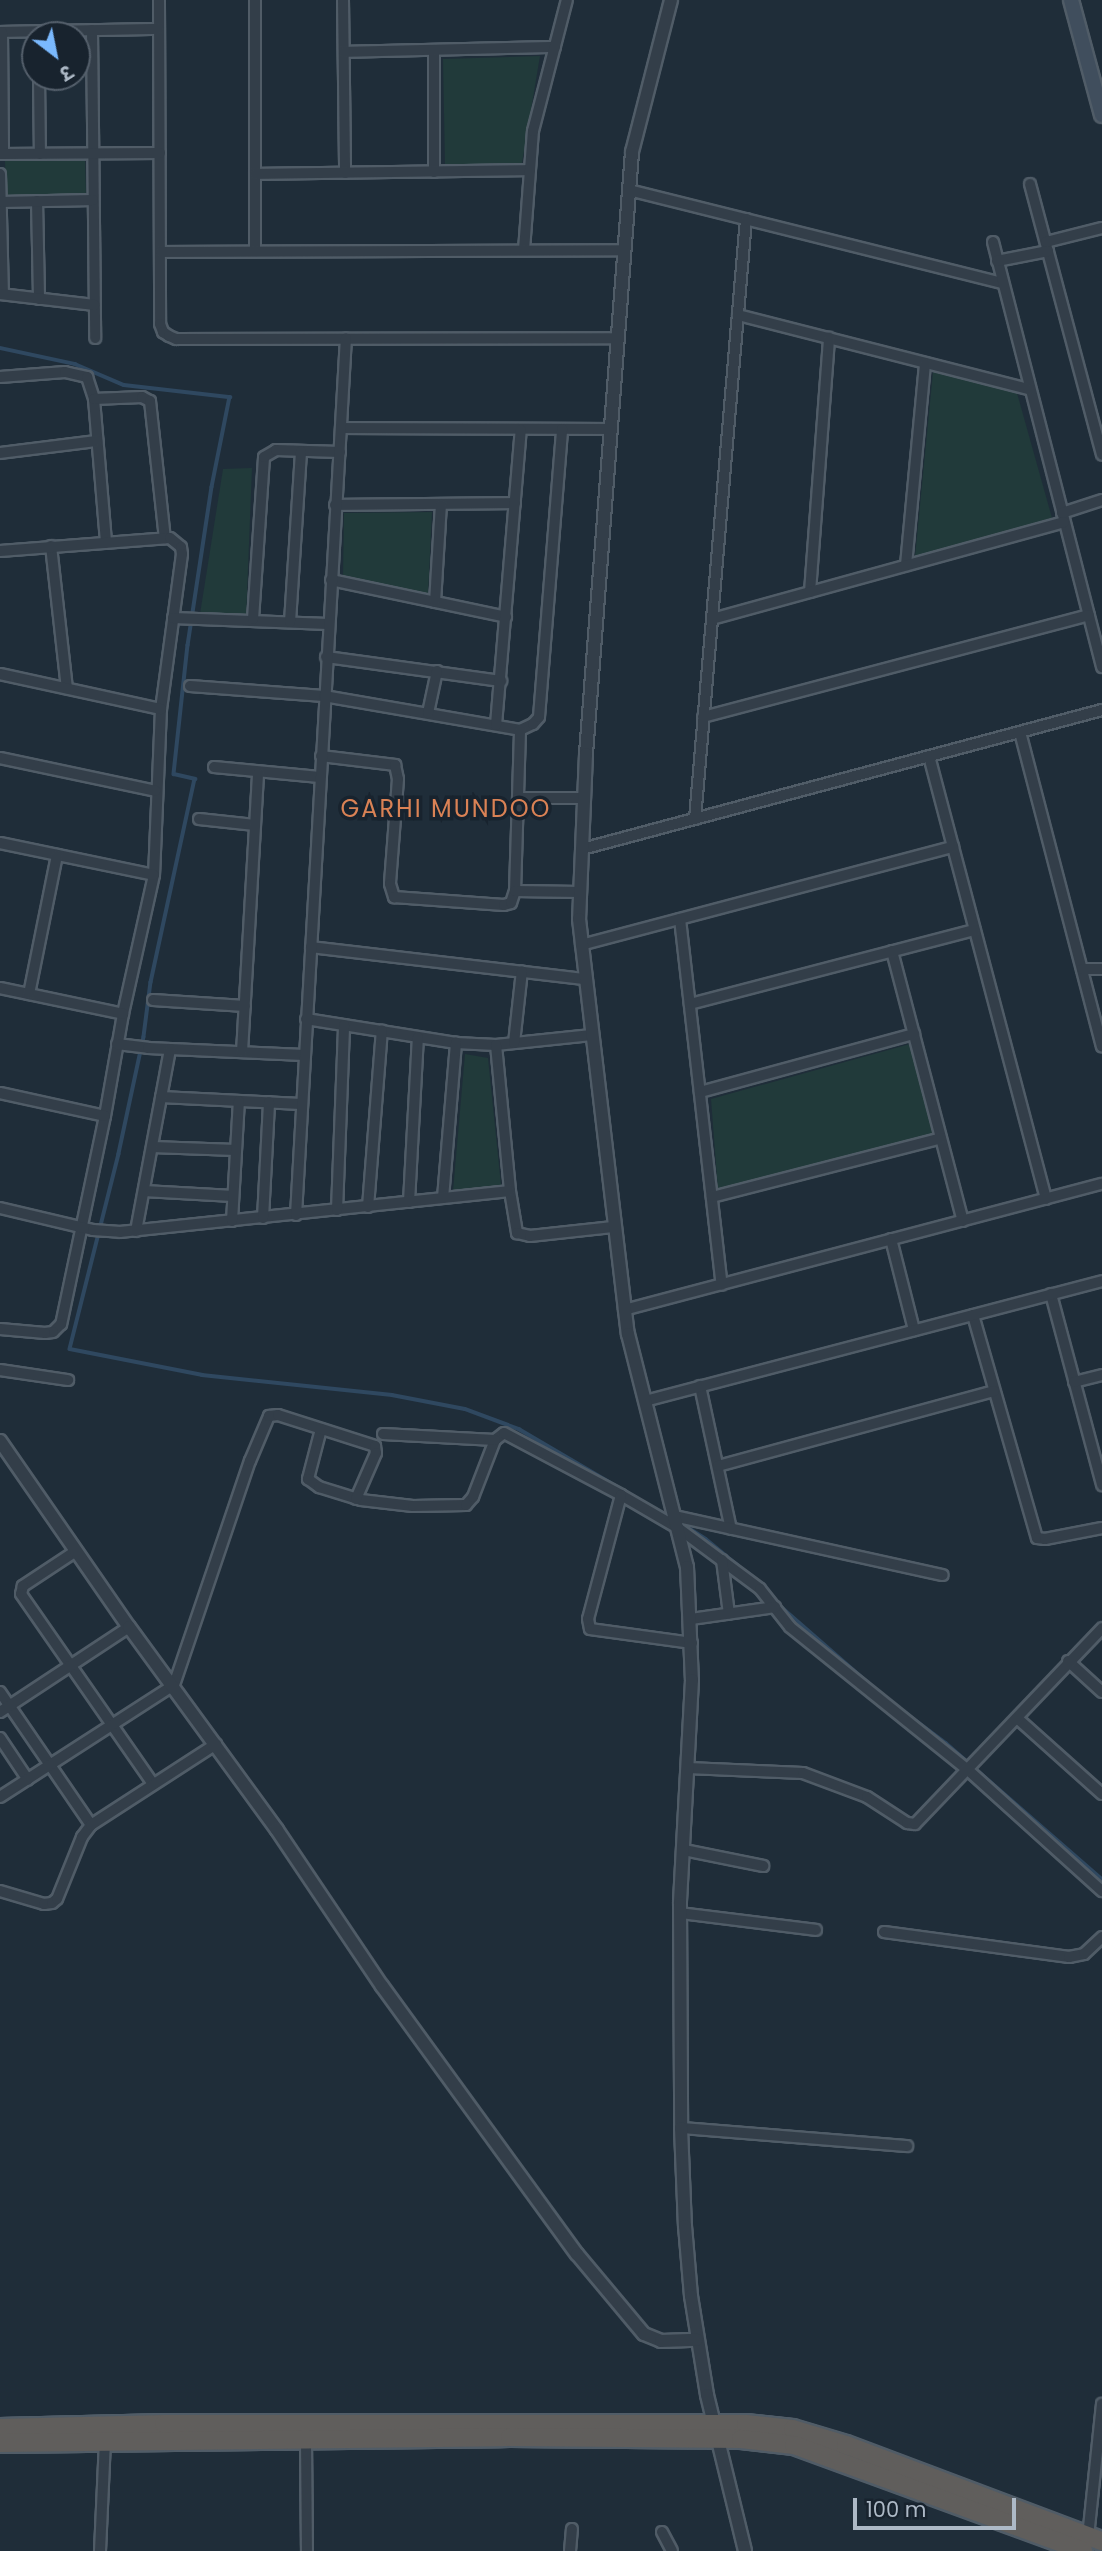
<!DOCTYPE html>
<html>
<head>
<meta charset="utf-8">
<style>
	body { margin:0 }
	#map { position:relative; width:1102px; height:2551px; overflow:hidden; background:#1f2d39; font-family:Poppins,"Noto Sans Devanagari",sans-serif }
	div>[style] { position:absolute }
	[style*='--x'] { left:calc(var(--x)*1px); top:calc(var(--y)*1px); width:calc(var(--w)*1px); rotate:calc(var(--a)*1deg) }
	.green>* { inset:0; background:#213a3a }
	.stream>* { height:3.5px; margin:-1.75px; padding:0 1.75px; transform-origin:1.75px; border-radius:1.75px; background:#2f4860 }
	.roads { filter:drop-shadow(2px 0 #505c67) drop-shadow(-2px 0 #505c67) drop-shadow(0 2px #505c67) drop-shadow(0 -2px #505c67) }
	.minor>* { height:10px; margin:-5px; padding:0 5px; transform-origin:5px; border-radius:5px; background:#333e49 }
	.tertiary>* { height:12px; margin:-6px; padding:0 6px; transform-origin:6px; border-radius:6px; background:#333e49 }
	.secondary>* { height:14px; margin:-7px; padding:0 7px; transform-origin:7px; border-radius:7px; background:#404e5d }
	.trunk>* { height:18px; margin:-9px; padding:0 9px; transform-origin:9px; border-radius:9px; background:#605e5c }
	span { translate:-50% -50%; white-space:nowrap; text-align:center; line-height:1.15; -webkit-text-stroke:7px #18232e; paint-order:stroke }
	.quarter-label { font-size:24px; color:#da8255; letter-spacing:2px }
	.north { position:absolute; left:21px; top:21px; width:70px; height:70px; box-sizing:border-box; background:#18232e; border:2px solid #545f6b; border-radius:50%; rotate:148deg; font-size:19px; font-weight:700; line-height:28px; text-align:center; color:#adb9c6 }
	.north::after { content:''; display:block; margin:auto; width:24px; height:32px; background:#7ab9fe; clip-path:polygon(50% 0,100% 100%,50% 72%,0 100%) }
	.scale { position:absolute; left:853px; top:2498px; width:163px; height:32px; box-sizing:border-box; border:4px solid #adb9c6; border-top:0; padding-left:9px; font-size:21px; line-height:24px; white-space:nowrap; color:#adb9c6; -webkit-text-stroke:5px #18232e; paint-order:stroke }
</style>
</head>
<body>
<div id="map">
	<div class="green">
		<div style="clip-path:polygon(540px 56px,522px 163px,445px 165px,443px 59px)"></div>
		<div style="clip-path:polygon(85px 158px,86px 195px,6px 197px,5px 161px)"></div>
		<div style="clip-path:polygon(933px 372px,1017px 393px,1052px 518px,915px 557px)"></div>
		<div style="clip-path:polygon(252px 468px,246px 619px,200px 614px,223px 469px)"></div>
		<div style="clip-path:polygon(432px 512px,428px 594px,343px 575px,344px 513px)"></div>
		<div style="clip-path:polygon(910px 1044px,933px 1135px,718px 1190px,711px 1099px)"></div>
		<div style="clip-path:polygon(465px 1054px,488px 1058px,501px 1185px,453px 1191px)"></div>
	</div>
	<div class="stream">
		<div style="--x:0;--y:348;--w:77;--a:12"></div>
		<div style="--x:75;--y:364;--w:53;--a:23.2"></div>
		<div style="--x:124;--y:385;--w:107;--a:6.5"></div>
		<div style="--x:230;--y:397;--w:92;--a:101.3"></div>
		<div style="--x:212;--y:487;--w:160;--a:98.6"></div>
		<div style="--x:188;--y:645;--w:130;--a:96.2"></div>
		<div style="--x:174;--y:774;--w:22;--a:13"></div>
		<div style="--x:195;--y:779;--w:208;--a:102.2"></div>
		<div style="--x:151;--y:982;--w:55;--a:97.3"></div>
		<div style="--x:144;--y:1037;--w:120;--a:102.1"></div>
		<div style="--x:119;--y:1154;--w:201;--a:104.1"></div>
		<div style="--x:70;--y:1349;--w:135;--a:11.1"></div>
		<div style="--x:202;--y:1375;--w:191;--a:6"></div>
		<div style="--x:392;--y:1395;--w:74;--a:10.9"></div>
		<div style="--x:465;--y:1409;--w:58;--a:20.3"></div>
		<div style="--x:519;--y:1429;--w:162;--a:30.4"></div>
		<div style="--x:687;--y:1527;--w:22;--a:32"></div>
		<div style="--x:706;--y:1539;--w:44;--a:39.5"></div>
		<div style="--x:778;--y:1604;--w:125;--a:41.1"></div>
		<div style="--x:903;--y:1711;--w:54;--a:36.7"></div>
		<div style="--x:946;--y:1743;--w:207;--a:41.1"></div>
	</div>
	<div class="roads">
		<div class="minor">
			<div style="--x:159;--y:0;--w:324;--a:89.8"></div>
			<div style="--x:160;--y:324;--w:9;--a:69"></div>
			<div style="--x:163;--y:332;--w:7;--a:34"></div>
			<div style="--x:169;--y:336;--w:8;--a:23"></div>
			<div style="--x:176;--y:339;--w:442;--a:-0.1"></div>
			<div style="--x:255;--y:0;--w:251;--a:90"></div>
			<div style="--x:343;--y:0;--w:173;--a:89.3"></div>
			<div style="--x:92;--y:30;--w:308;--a:89.4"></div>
			<div style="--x:0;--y:32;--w:159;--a:-1.1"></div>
			<div style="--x:2;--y:32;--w:122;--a:89.5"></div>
			<div style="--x:434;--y:50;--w:122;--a:90"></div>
			<div style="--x:344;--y:52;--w:211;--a:-1.4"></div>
			<div style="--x:39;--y:77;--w:77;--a:89.3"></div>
			<div style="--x:0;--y:154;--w:160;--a:-0.4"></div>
			<div style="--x:0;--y:174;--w:120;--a:88.6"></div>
			<div style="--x:255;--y:174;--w:275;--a:-0.8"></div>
			<div style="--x:1030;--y:184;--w:280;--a:75.1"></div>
			<div style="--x:629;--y:190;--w:384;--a:14"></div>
			<div style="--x:37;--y:201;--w:98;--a:88.8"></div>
			<div style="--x:1;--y:202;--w:92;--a:-1.2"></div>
			<div style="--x:993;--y:242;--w:439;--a:75.6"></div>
			<div style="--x:1046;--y:242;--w:58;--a:-14"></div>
			<div style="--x:524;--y:250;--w:119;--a:-85.7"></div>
			<div style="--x:533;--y:131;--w:135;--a:-75.5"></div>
			<div style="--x:161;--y:252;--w:464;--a:-0.2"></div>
			<div style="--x:997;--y:261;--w:52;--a:-11.1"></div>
			<div style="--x:0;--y:294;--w:95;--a:6.7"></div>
			<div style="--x:738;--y:315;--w:300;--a:14.3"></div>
			<div style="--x:0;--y:377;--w:65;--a:-4.4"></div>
			<div style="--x:65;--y:372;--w:23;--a:13"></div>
			<div style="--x:87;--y:377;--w:23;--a:72"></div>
			<div style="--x:94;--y:399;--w:144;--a:85.2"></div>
			<div style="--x:94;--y:399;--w:48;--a:-2.4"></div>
			<div style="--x:142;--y:397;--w:9;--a:27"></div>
			<div style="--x:150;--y:401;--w:138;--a:83.8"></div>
			<div style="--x:341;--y:428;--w:270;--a:0.2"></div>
			<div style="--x:0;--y:453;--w:98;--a:-7.1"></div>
			<div style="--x:335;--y:505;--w:180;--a:-0.6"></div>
			<div style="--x:1062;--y:513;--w:42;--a:-18"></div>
			<div style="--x:51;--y:546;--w:143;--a:83.6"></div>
			<div style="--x:0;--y:551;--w:170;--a:-4.4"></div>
			<div style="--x:170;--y:538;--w:14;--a:39"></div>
			<div style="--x:181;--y:547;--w:7;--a:82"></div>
			<div style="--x:182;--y:554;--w:156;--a:97.7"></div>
			<div style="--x:161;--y:709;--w:166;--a:92.4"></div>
			<div style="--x:154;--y:875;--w:142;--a:102.6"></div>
			<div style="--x:123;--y:1014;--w:104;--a:100"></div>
			<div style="--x:105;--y:1116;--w:213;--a:101.9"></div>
			<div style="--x:61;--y:1324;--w:11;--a:135"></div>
			<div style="--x:53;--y:1332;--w:8;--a:173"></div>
			<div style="--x:45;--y:1333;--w:45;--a:-174.9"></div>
			<div style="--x:906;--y:565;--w:203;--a:-84.6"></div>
			<div style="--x:331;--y:580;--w:179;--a:11.9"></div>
			<div style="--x:810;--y:592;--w:255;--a:-85.7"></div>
			<div style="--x:435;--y:602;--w:98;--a:-86.5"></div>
			<div style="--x:173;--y:618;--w:155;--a:2.2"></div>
			<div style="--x:253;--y:619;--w:162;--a:-86.1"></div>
			<div style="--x:264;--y:457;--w:14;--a:-30"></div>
			<div style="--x:276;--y:450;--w:64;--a:1.8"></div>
			<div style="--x:712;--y:619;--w:365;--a:-15.4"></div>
			<div style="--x:290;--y:622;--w:171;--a:-86.3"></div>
			<div style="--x:326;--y:657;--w:177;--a:7.8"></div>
			<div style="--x:0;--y:674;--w:165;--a:12.3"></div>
			<div style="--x:190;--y:686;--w:134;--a:4.3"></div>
			<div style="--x:324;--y:696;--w:199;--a:9.8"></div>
			<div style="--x:520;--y:730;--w:14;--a:-25"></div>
			<div style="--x:533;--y:724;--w:9;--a:-49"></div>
			<div style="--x:539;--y:717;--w:289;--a:-85.4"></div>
			<div style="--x:428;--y:713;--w:43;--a:-77.9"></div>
			<div style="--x:703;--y:717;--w:399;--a:-14.8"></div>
			<div style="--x:496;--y:725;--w:296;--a:-85.2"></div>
			<div style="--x:1020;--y:732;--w:325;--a:75.4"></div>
			<div style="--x:321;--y:756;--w:75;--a:6.9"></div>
			<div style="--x:395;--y:765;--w:14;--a:78"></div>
			<div style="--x:398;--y:779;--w:105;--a:94.4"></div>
			<div style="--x:390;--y:884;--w:14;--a:73"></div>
			<div style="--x:394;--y:897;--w:110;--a:4.2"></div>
			<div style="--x:504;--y:905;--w:7;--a:-16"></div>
			<div style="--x:511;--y:903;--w:13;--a:-72"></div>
			<div style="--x:515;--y:891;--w:161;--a:-88.2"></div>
			<div style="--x:929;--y:756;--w:458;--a:75.2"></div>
			<div style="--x:0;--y:758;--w:159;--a:11.9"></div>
			<div style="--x:214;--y:767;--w:106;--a:5.4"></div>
			<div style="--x:518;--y:798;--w:66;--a:0"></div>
			<div style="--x:199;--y:819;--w:56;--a:6.1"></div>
			<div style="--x:695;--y:819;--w:602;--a:-85.14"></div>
			<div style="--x:0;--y:843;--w:157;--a:11.7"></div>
			<div style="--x:582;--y:849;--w:538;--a:-14.97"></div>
			<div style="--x:515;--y:891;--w:65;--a:0.9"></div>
			<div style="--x:680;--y:919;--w:368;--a:83.5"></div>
			<div style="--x:581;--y:945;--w:385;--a:-14.8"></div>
			<div style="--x:311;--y:947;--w:276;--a:6.7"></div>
			<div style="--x:892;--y:951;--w:279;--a:75.3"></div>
			<div style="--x:1082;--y:969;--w:20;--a:0"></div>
			<div style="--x:0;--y:988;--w:126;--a:11.9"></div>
			<div style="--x:29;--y:994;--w:142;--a:-78.6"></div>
			<div style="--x:153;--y:1000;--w:92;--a:3.7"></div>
			<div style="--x:690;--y:1004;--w:294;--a:-14.6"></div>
			<div style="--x:306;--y:1019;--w:152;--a:9.1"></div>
			<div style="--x:456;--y:1043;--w:40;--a:2.9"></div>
			<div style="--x:496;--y:1045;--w:96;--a:-6"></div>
			<div style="--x:514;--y:1043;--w:72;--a:-83.7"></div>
			<div style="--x:117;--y:1044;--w:31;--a:7"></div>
			<div style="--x:148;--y:1048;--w:156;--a:2.6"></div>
			<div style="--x:496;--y:1045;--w:147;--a:84.5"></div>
			<div style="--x:510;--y:1191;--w:43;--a:80.5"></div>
			<div style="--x:517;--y:1233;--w:13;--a:13"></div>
			<div style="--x:530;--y:1236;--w:83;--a:-6.2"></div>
			<div style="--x:242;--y:1052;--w:279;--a:-86.7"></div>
			<div style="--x:700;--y:1092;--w:222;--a:-15.2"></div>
			<div style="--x:0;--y:1093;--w:107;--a:12.4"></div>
			<div style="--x:161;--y:1097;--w:140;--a:2.9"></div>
			<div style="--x:152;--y:1147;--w:84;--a:2"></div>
			<div style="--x:144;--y:1191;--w:89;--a:3.2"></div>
			<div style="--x:712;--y:1197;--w:236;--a:-14.4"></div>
			<div style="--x:443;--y:1198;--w:156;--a:-85.2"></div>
			<div style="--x:409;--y:1202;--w:165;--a:-86.9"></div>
			<div style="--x:368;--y:1207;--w:177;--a:-85.5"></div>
			<div style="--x:0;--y:1208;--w:96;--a:13.3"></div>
			<div style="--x:93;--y:1230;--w:27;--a:4"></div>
			<div style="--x:120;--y:1232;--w:392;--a:-6"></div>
			<div style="--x:337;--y:1210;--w:185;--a:-87.8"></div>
			<div style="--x:296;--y:1215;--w:878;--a:-86.74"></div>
			<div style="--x:263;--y:1218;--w:116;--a:-87"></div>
			<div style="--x:232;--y:1221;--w:120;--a:-86.7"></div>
			<div style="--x:136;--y:1231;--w:185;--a:-79.4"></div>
			<div style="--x:891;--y:1239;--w:94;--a:75.8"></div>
			<div style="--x:1051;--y:1294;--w:198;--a:75"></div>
			<div style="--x:624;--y:1310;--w:494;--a:-14.8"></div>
			<div style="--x:973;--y:1315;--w:232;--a:74"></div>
			<div style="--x:1037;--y:1538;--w:8;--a:7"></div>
			<div style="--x:1045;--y:1539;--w:58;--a:-10.9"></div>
			<div style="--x:0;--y:1370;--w:69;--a:8.4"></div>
			<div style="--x:1074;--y:1382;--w:29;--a:-14"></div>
			<div style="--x:700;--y:1386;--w:146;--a:77.8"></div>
			<div style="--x:645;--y:1401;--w:472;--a:-14.7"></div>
			<div style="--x:321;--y:1429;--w:52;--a:104.6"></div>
			<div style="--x:308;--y:1479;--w:14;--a:36"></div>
			<div style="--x:319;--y:1487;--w:44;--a:17.2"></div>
			<div style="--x:361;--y:1500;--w:52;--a:6.6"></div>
			<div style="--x:413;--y:1506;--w:53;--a:-1.1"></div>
			<div style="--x:466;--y:1505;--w:11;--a:-49"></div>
			<div style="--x:473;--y:1497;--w:61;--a:-68.9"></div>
			<div style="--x:495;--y:1440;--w:11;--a:-38"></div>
			<div style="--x:504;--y:1433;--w:132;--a:27.9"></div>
			<div style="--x:621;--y:1495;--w:66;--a:30.1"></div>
			<div style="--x:678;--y:1528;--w:102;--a:36.6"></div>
			<div style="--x:760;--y:1589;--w:48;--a:51.7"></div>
			<div style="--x:790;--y:1627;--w:228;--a:38.8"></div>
			<div style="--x:968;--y:1770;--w:181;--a:42.1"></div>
			<div style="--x:383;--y:1434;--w:112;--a:3.1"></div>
			<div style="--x:718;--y:1466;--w:286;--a:-15.2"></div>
			<div style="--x:621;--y:1495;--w:128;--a:104.9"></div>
			<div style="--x:588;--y:1619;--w:10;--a:79"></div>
			<div style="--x:590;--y:1629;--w:103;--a:7.8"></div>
			<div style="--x:674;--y:1516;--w:275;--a:12.4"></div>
			<div style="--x:76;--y:1551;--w:64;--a:146.6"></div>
			<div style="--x:23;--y:1586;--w:8;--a:104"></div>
			<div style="--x:21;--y:1594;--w:231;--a:55.2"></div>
			<div style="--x:722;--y:1560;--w:54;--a:82.6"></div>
			<div style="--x:691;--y:1619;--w:85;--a:-8.1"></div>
			<div style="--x:1068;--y:1661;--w:46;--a:42.4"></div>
			<div style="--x:0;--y:1692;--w:161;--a:55.6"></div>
			<div style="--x:0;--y:1712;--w:154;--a:-33.4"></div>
			<div style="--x:1017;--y:1718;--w:114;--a:41.8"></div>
			<div style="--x:0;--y:1738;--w:50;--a:56.3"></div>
			<div style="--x:688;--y:1768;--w:115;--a:2.5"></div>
			<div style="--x:803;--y:1773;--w:68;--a:20.6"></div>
			<div style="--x:867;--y:1797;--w:48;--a:33"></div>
			<div style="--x:907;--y:1823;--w:8;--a:7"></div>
			<div style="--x:915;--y:1824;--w:271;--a:-46.3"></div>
			<div style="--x:0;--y:1797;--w:207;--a:-32.8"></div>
			<div style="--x:174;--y:1685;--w:237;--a:-71.3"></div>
			<div style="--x:250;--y:1461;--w:49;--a:-67.1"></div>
			<div style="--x:269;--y:1416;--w:9;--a:-6"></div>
			<div style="--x:278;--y:1415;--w:102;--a:17.7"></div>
			<div style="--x:375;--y:1446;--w:7;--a:82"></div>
			<div style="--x:376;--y:1453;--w:50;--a:113.5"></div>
			<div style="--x:684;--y:1850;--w:81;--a:11.4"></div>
			<div style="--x:0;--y:1891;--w:46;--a:16.5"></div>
			<div style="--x:44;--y:1904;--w:8;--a:-7"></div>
			<div style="--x:52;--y:1903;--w:6;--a:-39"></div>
			<div style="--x:57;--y:1899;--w:67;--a:-68"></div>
			<div style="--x:82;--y:1837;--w:15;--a:-53"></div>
			<div style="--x:91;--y:1825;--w:149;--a:-32.9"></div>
			<div style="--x:680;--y:1913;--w:137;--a:7.1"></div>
			<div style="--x:884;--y:1932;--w:187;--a:7.7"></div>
			<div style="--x:1069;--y:1957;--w:15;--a:-11"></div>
			<div style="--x:1084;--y:1954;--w:25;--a:-43"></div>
			<div style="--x:681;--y:2128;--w:227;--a:4.6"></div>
			<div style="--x:306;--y:2440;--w:111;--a:89.5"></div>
			<div style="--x:662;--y:2532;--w:21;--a:62"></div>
			<div style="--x:1088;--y:2537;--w:134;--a:-84"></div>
			<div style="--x:100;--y:2551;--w:110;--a:-87.4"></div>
			<div style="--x:570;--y:2551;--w:22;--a:-85"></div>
		</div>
		<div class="tertiary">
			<div style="--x:671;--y:0;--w:157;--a:104.4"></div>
			<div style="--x:632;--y:152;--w:604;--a:94.37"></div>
			<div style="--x:586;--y:754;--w:165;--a:92.4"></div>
			<div style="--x:579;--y:919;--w:418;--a:83.3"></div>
			<div style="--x:628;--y:1334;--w:240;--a:75.8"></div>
			<div style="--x:687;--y:1567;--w:113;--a:87.5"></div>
			<div style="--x:692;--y:1680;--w:224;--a:93.1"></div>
			<div style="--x:680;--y:1904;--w:224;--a:89.7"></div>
			<div style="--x:681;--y:2128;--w:98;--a:87.7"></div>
			<div style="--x:685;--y:2226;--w:70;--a:85.1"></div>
			<div style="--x:691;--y:2296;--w:100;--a:80.8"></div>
			<div style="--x:707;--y:2395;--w:161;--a:76.3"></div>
			<div style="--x:0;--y:1441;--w:226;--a:55.3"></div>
			<div style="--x:129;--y:1627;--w:251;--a:53.9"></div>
			<div style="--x:277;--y:1830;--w:188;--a:56.1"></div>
			<div style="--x:382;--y:1986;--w:331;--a:54"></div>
			<div style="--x:577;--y:2254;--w:104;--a:50.1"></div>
			<div style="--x:644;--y:2334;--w:18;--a:22"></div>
			<div style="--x:661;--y:2341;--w:36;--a:-2"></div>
		</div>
		<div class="secondary">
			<div style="--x:1071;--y:0;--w:119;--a:74.9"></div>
		</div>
		<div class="trunk">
			<div style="--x:0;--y:2428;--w:164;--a:-1.4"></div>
			<div style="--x:164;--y:2424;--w:582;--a:0"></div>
			<div style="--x:746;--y:2424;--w:47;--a:6.1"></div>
			<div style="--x:793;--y:2429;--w:55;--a:16.8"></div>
			<div style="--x:846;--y:2445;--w:273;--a:20.6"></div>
			<div style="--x:0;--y:2443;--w:510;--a:-0.67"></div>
			<div style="--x:510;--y:2437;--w:231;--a:0.5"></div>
			<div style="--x:741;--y:2439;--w:53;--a:6.5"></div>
			<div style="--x:794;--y:2445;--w:308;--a:20.1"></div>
		</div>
	</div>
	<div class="quarter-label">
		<span style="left:446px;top:809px">GARHI MUNDOO</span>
	</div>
	<div class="north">उ</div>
	<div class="scale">100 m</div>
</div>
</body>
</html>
